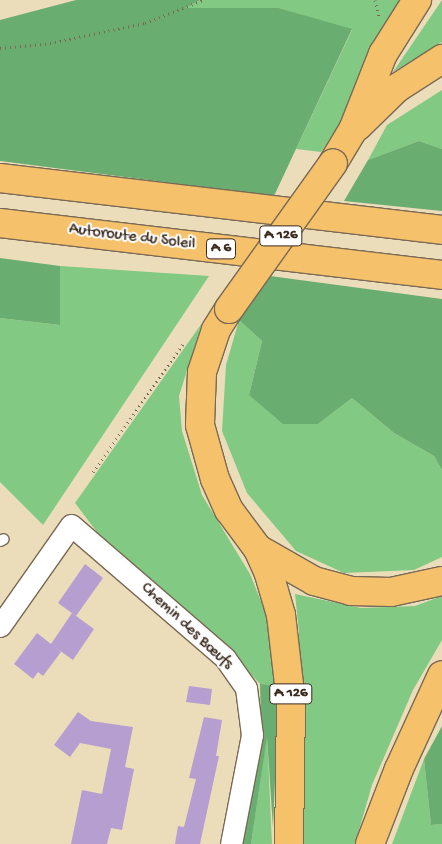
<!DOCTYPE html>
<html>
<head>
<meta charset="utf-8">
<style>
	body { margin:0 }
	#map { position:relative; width:442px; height:844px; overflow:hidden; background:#ecddba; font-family:"Gochi Hand",sans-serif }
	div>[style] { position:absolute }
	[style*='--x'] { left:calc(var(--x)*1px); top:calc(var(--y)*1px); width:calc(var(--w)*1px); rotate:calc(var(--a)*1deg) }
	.green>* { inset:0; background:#82c983 }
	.forest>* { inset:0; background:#69ad71 }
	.building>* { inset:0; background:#b69ed0 }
	.path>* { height:3px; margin-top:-1.5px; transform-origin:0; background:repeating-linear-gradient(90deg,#796955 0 1px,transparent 0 5px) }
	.roads { filter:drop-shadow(1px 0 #796955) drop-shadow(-1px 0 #796955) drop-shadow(0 1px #796955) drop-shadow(0 -1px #796955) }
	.service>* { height:10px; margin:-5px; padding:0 5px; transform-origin:5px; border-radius:5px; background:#fff }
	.minor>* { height:21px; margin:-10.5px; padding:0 10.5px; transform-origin:10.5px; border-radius:10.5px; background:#fff }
	.motorway>* { height:28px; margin:-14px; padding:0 14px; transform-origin:14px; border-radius:14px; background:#f5c16b }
	.bridges { filter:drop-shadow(1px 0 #796955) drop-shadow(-1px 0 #796955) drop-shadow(0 1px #796955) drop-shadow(0 -1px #796955) }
	.motorway-bridge>* { height:28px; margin:-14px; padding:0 14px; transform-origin:14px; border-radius:14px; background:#f5c16b }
	span { translate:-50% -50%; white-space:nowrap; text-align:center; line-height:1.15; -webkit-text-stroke:4px #fff; paint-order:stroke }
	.shield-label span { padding:1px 4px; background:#fff; border:1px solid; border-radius:4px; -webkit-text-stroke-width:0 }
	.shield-label { font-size:15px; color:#3b2a1e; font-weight:700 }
	.street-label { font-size:16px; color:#3b2a1e }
</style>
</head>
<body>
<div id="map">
	<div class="green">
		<div style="clip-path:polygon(200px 0,407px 0,343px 120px,321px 152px,296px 149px,352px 30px,279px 8px,183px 8px)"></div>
		<div style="clip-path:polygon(442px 0,442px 42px,393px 72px)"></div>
		<div style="clip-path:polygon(442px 90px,442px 149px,419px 141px,368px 160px,387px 125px)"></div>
		<div style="clip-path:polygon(60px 266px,209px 276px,43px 525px,0 482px,0 318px,60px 325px)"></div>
		<div style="clip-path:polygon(239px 320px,262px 341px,249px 395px,318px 424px,352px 398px,394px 433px,434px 456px,442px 470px,442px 557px,414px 570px,344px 573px,296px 551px,247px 493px,222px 431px,226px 365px)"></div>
		<div style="clip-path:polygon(202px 323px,179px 396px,182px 431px,202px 495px,250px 574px,267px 616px,279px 685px,260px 684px,217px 637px,97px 532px,75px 503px)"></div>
		<div style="clip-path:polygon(295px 594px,361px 608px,415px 606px,442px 596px,442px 640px,413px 690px,372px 785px,355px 844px,298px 844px,299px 632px)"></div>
		<div style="clip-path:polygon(267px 734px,272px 844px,251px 844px)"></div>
		<div style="clip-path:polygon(424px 759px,431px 825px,442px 824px,442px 844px,392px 844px)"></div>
	</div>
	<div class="forest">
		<div style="clip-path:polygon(76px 0,200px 0,185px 8px,279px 8px,352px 29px,274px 196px,0 161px,0 20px)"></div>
		<div style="clip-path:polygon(419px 141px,442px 149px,442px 211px,344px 201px,368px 160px)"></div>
		<div style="clip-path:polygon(0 258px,60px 266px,60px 325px,0 318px)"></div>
		<div style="clip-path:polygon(270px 276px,442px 299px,442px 470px,434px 456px,394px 433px,352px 398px,318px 424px,283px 424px,249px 395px,262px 341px,239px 320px)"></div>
		<div style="clip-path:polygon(260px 684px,279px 685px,273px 828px,267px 737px,251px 844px,240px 844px,261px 720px)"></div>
		<div style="clip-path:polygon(442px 726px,442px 824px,431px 825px,424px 759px)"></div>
	</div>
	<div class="building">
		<div style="clip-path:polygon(85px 564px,103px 578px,76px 616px,58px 603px)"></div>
		<div style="clip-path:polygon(72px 613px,94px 629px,73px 660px,56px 648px,61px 652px,43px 676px,38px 672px,33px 679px,14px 664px,37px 633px,51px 644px)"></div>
		<div style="clip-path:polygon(189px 686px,212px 689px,210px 705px,186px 702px)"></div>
		<div style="clip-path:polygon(78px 712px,91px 721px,133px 727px,125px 767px,134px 769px,122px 830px,111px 828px,107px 844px,71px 844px,82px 790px,102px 794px,111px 749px,80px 743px,70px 757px,54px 745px)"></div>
		<div style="clip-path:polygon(204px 717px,222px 720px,216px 756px,219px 756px,200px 844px,175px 844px,178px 826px,184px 827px,196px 779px,189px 778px)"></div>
	</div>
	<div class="path">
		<div style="--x:375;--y:0;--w:17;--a:77"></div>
		<div style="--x:0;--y:48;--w:45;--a:-5.1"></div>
		<div style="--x:45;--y:44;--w:102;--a:-11.9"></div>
		<div style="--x:145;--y:23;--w:62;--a:-21.6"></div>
		<div style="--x:93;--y:472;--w:160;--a:-54.9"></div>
	</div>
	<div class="roads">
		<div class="service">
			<div style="--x:0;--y:541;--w:4;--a:-27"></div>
		</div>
		<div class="minor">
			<div style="--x:0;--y:626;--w:123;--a:-54.9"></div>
			<div style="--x:71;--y:525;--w:203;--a:40.8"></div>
			<div style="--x:225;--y:658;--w:37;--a:55"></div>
			<div style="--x:246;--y:688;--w:47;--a:82.7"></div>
			<div style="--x:252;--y:735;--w:111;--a:100.9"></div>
		</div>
		<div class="motorway">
			<div style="--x:358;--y:126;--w:54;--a:-44.3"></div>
			<div style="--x:397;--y:88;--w:54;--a:-32.8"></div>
			<div style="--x:333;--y:163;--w:39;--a:-59"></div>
			<div style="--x:353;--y:130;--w:82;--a:-68.5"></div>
			<div style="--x:383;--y:54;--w:64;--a:-57.8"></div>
			<div style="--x:0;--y:178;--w:445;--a:6.7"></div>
			<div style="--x:0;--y:223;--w:445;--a:6.7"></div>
			<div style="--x:229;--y:309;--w:25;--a:122"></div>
			<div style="--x:216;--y:330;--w:44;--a:108.4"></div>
			<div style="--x:202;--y:372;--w:53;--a:92.2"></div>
			<div style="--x:200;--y:425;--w:56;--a:74.5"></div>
			<div style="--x:215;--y:479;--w:34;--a:66"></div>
			<div style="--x:229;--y:510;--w:49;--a:53.4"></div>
			<div style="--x:258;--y:549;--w:27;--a:66"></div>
			<div style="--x:269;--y:574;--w:43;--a:73.7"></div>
			<div style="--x:281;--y:615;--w:88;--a:83.4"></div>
			<div style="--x:291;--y:702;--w:142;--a:90.8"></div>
			<div style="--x:258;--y:549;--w:64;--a:29.7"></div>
			<div style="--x:314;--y:581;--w:38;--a:15"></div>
			<div style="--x:351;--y:591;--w:40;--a:1.4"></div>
			<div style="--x:391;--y:592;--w:52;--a:-12.2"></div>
			<div style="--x:370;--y:844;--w:80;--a:-68.9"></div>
			<div style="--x:399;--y:769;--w:103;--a:-65.4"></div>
		</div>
	</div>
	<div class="bridges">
		<div class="motorway-bridge">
			<div style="--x:229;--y:309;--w:179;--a:-54.5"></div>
		</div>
	</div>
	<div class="shield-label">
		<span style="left:281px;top:236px">A 126</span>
		<span style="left:221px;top:249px">A 6</span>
		<span style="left:291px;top:694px">A 126</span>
	</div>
	<div class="street-label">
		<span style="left:132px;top:238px;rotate:7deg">Autoroute du Soleil</span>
		<span style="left:186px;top:627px;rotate:43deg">Chemin des Bœufs</span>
	</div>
</div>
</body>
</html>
